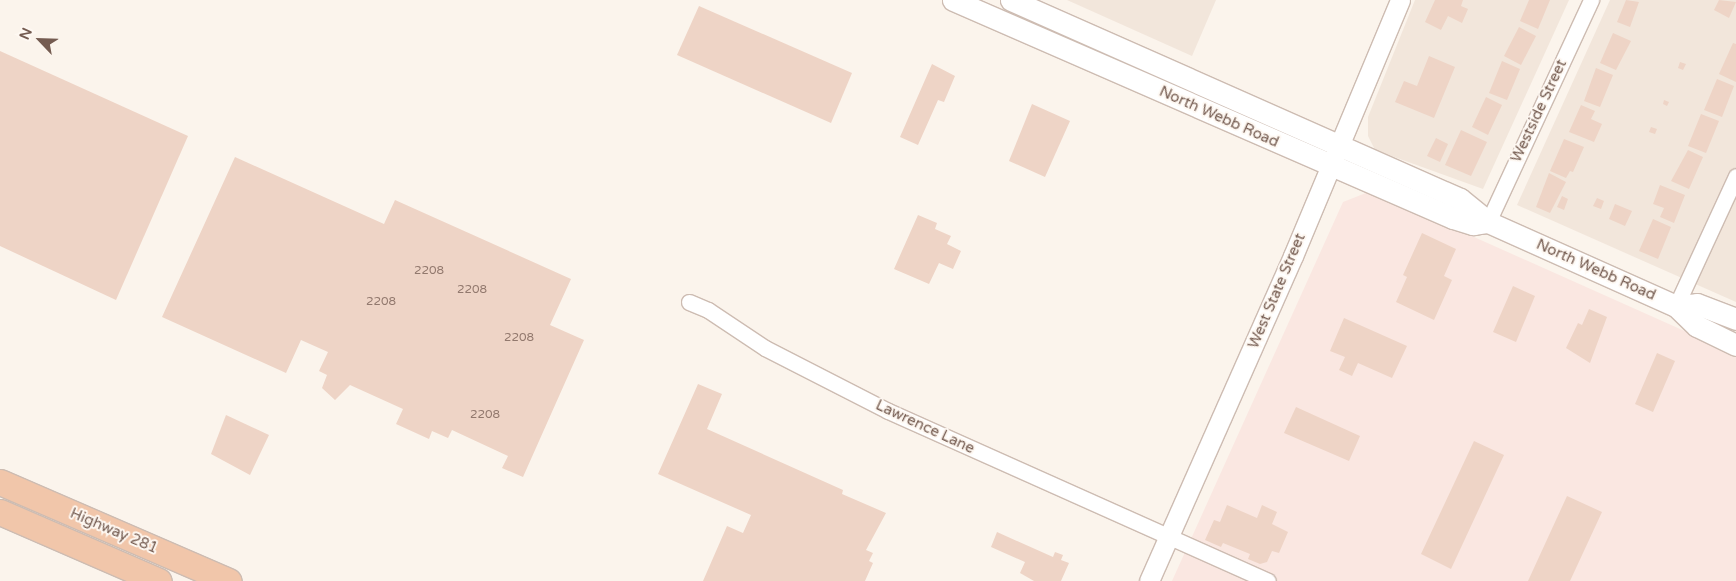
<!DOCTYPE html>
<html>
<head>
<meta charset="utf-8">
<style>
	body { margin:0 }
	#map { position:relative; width:1736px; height:581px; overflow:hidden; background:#fbf4ec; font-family:"Varela Round",sans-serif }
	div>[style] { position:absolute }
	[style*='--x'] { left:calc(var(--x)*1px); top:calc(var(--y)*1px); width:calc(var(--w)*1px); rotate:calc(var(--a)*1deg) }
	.residential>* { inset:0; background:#f2e6db }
	.commercial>* { inset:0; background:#fae7e1 }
	.building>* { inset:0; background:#eed4c6 }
	.roads { filter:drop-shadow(1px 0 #cdbcb2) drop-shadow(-1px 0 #cdbcb2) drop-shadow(0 1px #cdbcb2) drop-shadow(0 -1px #cdbcb2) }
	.minor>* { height:15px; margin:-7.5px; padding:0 7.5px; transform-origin:7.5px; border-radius:7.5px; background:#fff }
	.tertiary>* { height:19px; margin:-9.5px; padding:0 9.5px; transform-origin:9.5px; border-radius:9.5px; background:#fff }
	.secondary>* { height:21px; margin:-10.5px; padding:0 10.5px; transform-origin:10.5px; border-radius:10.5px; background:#fff }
	.trunk>* { height:25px; margin:-12.5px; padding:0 12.5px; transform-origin:12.5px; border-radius:12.5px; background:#f1c6aa }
	span { translate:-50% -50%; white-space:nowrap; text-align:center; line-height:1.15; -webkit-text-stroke:4px #fef8f2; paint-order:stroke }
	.number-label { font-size:12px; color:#92796e }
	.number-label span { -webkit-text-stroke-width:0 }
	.street-label { font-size:15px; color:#745b50 }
	.north { position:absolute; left:15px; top:15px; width:50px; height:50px; -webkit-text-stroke:4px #fef8f2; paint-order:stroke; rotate:294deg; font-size:14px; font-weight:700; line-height:20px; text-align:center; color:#745b50 }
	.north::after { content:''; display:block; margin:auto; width:18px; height:22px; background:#745b50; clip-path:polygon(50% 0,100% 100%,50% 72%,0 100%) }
</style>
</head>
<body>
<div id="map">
	<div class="residential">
		<div style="clip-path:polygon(1067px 0,1216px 0,1192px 56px)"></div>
		<div style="clip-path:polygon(1415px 0,1569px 0,1483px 189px,1375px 150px,1368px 136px,1368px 117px)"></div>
		<div style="clip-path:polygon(1610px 0,1736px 0,1736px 302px,1517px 205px)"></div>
	</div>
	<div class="commercial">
		<div style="clip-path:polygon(1371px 191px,1736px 354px,1736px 581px,1172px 581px,1343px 202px)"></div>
	</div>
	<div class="building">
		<div style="clip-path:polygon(1435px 0,1463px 0,1461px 6px,1468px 9px,1462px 23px,1448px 16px,1441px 30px,1425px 22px)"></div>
		<div style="clip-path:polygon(1529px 0,1550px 0,1538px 29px,1520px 21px)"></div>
		<div style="clip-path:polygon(1626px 0,1639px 2px,1630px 27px,1617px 22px)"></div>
		<div style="clip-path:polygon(1719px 0,1736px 2px,1729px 18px,1714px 10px)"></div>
		<div style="clip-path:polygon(699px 6px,852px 73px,831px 123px,677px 55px)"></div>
		<div style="clip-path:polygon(1519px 27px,1536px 36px,1521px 65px,1504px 56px)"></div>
		<div style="clip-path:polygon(1613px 33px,1631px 41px,1616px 70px,1600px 63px)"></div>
		<div style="clip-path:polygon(1733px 43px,1736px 44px,1736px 82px,1719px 74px)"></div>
		<div style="clip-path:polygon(0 51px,188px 136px,116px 300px,0 246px)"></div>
		<div style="clip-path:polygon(1429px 56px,1455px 67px,1434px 118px,1395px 102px,1404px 81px,1417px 86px)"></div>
		<div style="clip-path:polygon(1502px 61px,1520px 69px,1507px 100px,1489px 93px)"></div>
		<div style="clip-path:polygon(1680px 62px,1686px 64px,1683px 70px,1678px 68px)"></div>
		<div style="clip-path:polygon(932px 64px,955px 76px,944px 102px,938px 100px,918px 145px,900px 137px)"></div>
		<div style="clip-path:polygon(1596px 68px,1613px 75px,1600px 107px,1584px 101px)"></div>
		<div style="clip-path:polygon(1717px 79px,1734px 86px,1722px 117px,1704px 110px)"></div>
		<div style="clip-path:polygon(1486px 97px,1502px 105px,1488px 135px,1472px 127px)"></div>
		<div style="clip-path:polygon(1664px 100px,1669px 102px,1667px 106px,1663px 104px)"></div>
		<div style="clip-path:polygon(1032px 104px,1070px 121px,1045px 177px,1009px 161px)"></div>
		<div style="clip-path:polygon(1581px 105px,1595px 111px,1591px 119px,1602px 124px,1594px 142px,1569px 132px)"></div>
		<div style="clip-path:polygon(1701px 114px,1719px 121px,1706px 153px,1688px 146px)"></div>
		<div style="clip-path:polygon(1651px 127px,1657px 129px,1655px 134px,1649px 132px)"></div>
		<div style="clip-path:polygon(1461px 130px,1487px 142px,1471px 176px,1445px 165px)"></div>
		<div style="clip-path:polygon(1436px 138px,1448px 144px,1440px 162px,1427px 156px)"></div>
		<div style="clip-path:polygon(1564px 139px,1584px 147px,1573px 172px,1570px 171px,1566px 178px,1550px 171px)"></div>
		<div style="clip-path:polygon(1688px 150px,1703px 157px,1689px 189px,1671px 181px)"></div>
		<div style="clip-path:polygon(235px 157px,384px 224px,395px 200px,571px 279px,550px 325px,584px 340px,523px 477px,502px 468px,508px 456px,452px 430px,448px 438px,432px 431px,429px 439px,396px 424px,403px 409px,350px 385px,335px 400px,322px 388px,327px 375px,319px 371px,328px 352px,301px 340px,286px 373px,162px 317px)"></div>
		<div style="clip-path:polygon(1549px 173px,1566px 182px,1550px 213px,1536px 207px)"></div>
		<div style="clip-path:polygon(1660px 185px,1685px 195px,1674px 223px,1660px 217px,1664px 208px,1653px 204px)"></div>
		<div style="clip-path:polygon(1562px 196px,1568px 199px,1564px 210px,1557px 207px)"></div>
		<div style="clip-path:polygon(1597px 198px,1604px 201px,1601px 209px,1593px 206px)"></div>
		<div style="clip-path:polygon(1615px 204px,1632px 211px,1625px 226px,1609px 219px)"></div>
		<div style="clip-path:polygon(918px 215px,937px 223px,935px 229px,951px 236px,947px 244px,961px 251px,953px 269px,939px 263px,929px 284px,894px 269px)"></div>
		<div style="clip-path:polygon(1653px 219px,1671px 227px,1658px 259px,1639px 251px)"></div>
		<div style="clip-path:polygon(1422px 233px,1456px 249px,1444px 276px,1452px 280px,1434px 320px,1396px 302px,1407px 277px,1403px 275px)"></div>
		<div style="clip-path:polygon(1513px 286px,1535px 296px,1516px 342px,1493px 332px)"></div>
		<div style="clip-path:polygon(1589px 309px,1607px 317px,1590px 363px,1566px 348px,1578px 323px,1582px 325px)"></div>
		<div style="clip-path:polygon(1344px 318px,1407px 346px,1392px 378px,1358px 363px,1352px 376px,1339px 370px,1345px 357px,1330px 351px)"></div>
		<div style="clip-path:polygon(1657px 353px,1675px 361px,1653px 412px,1635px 404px)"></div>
		<div style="clip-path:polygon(698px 384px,722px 394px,707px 429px,843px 490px,842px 494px,886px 513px,866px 550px,873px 553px,869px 561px,873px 563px,865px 581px,703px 581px,727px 526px,743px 533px,751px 515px,658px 474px)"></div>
		<div style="clip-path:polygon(1296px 407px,1360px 436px,1349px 461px,1284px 433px)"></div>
		<div style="clip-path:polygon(226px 415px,269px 435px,250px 475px,211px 454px)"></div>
		<div style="clip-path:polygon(1474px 441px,1504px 455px,1451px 569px,1421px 554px)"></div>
		<div style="clip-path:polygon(1567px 496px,1602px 512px,1570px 581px,1528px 581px)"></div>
		<div style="clip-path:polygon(1227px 505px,1257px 518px,1262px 505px,1277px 512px,1272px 524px,1288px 532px,1279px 553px,1272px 551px,1267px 562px,1260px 564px,1248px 559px,1250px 554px,1223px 543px,1221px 547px,1205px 540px,1214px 520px,1220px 522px)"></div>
		<div style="clip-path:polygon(997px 532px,1053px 557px,1055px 552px,1063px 555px,1061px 560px,1069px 563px,1061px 581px,1034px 581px,1020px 573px,1025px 562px,991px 547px)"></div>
	</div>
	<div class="roads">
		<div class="minor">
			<div style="--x:1488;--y:222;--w:245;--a:-65.1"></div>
			<div style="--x:689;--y:302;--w:21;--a:23"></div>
			<div style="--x:708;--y:310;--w:69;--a:33.7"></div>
			<div style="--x:765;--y:348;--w:138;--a:27.1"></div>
			<div style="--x:888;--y:411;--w:416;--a:24.1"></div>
			<div style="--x:1676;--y:306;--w:143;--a:-65.2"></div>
		</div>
		<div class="tertiary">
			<div style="--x:1149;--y:581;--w:355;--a:-66.1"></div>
			<div style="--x:1293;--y:256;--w:277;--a:-67.3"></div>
		</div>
		<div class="secondary">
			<div style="--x:953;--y:0;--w:545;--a:23.56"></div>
			<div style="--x:1453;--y:218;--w:21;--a:17"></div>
			<div style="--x:1473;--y:224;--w:15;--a:-8"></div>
			<div style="--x:1011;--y:0;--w:491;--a:23.9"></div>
			<div style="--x:1460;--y:199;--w:36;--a:39"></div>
			<div style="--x:1488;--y:222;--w:206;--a:24.1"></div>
			<div style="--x:1676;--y:306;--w:29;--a:44"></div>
			<div style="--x:1697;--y:326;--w:43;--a:26"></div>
			<div style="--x:1676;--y:306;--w:21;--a:-5"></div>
			<div style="--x:1697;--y:304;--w:42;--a:21"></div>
		</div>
		<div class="trunk">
			<div style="--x:0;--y:482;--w:249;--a:23.4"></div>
			<div style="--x:0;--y:512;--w:173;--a:23.5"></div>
		</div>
	</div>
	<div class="number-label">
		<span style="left:429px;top:271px">2208</span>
		<span style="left:472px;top:290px">2208</span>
		<span style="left:381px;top:302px">2208</span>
		<span style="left:519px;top:338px">2208</span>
		<span style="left:485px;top:415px">2208</span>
	</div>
	<div class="street-label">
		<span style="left:1539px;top:111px;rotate:-65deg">Westside Street</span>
		<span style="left:1219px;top:117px;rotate:24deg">North Webb Road</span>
		<span style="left:1596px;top:270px;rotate:24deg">North Webb Road</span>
		<span style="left:1277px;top:291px;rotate:-67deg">West State Street</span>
		<span style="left:925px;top:427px;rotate:25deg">Lawrence Lane</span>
		<span style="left:114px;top:531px;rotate:23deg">Highway 281</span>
	</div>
	<div class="north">N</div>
</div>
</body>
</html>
